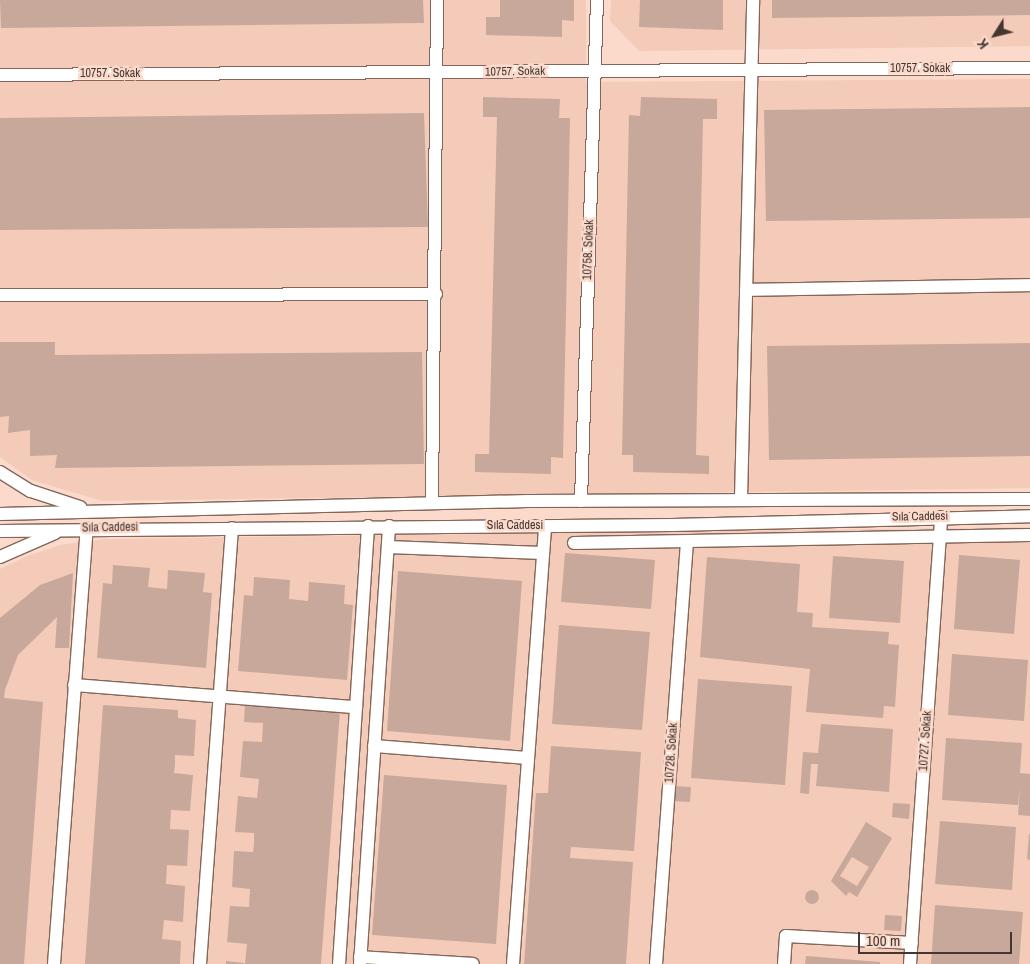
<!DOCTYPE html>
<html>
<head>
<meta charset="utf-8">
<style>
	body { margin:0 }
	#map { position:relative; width:1030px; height:964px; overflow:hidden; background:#fbdacb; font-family:"Archivo Narrow",sans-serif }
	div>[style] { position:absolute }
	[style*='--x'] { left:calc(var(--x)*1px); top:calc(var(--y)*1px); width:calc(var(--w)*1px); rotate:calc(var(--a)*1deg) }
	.built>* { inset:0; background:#f4cbb9 }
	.building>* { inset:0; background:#c8a89a }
	.round { border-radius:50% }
	.roads { filter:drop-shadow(1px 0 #836659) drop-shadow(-1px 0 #836659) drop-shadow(0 1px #836659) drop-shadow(0 -1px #836659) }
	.minor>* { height:12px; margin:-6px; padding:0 6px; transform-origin:6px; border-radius:6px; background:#fff }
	span { translate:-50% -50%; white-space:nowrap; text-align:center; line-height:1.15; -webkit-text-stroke:5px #fbdacb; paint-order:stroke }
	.street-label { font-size:12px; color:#443731 }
	.north { position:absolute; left:970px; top:10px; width:50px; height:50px; -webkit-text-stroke:4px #fbdacb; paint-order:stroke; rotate:234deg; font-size:14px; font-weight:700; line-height:20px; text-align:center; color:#443731 }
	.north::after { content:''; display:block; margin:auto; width:18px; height:22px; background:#443731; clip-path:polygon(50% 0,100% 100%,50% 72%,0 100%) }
	.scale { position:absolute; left:858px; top:932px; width:154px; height:22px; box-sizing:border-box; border:2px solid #443731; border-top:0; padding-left:6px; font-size:15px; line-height:18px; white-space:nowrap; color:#443731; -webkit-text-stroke:4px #fbdacb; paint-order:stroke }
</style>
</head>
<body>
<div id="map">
	<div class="built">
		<div style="clip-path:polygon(0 0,586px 0,586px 82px,1030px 79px,1030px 488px,102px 501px,32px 480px,0 457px)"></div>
		<div style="clip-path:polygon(611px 0,1030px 0,1030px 46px,639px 51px,610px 21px)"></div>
		<div style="clip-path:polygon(1030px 527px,1030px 964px,0 964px,0 569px,27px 556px,60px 545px,103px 539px)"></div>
	</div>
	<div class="building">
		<div style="clip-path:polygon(0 0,423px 0,424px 23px,1px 28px)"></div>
		<div style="clip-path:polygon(500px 0,574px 0,574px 21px,562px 20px,562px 37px,486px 35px,486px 17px,500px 17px)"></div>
		<div style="clip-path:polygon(640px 0,723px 0,723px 30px,639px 27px)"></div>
		<div style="clip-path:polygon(772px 0,1030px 0,1030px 15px,772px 18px)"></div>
		<div style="clip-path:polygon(483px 97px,560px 99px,559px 118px,570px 118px,563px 458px,551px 457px,551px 474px,475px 472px,475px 454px,489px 454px,497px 117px,483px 117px)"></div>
		<div style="clip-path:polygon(641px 97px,717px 99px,717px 119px,703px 119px,696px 455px,709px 456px,709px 474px,633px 472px,633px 455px,622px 455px,629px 115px,640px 116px)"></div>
		<div style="clip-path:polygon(1030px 107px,1030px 218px,766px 221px,764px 110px)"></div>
		<div style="clip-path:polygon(424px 113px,428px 227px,0 230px,0 118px)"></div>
		<div style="clip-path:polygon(0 342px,55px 342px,55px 355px,422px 352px,424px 464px,55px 468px,57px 455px,30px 456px,30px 430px,8px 433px,9px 416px,0 417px)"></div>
		<div style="clip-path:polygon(1030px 343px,1030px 456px,769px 460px,767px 346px)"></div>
		<div style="clip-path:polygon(565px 553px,655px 560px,651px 609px,561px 602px)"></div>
		<div style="clip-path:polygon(959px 555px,1020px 560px,1014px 634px,954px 629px)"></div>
		<div style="clip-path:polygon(833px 556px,904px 561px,900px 623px,829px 618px)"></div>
		<div style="clip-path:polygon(707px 557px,800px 564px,797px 612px,813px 613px,812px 627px,889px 632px,888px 644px,899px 645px,895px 707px,884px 706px,883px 718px,806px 712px,810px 669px,700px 657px)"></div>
		<div style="clip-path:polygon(113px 565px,150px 568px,148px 587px,158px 588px,167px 589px,168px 570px,205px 573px,203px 592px,212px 593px,206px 668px,97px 658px,103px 583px,112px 584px)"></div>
		<div style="clip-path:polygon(398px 571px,522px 581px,510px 741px,387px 731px)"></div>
		<div style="clip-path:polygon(73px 573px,69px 648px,55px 648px,57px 617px,18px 655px,5px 690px,4px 698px,43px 702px,24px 964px,0 964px,0 618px,40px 585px)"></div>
		<div style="clip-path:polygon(254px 577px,290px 580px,289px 599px,299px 600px,308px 601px,309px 582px,345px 585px,344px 604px,353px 605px,347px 680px,238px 671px,244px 595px,253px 596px)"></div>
		<div style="clip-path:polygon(559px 625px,650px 632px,642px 730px,552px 724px)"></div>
		<div style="clip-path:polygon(952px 654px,1028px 660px,1024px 721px,948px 715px)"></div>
		<div style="clip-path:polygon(698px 679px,792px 686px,785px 785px,691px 778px)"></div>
		<div style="clip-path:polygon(245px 704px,340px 711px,321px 964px,245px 964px,247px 944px,227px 942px,230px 906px,249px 907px,250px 889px,232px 887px,234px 851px,253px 852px,254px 844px,254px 833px,235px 832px,238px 796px,257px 798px,259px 779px,240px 777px,243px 741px,262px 742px,263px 723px,244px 722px)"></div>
		<div style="clip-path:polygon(103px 705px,178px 710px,178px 718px,196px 720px,194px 756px,175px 755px,175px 764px,174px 773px,193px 775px,190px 811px,171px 810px,170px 829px,189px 830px,187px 866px,167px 865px,166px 884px,185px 886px,183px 922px,164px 920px,162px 939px,181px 941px,180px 964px,85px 964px)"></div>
		<div style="clip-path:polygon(821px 724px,893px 729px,889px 792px,816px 786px,818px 764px,811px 764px,809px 794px,800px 793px,803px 752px,818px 753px)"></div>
		<div style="clip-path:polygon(946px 738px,1022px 743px,1020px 773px,1030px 774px,1030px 816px,1018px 815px,1020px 784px,1018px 805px,942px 800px)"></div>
		<div style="clip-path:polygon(551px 746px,641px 752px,634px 851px,571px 847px,570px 858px,633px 862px,626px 964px,524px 964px,536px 793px,548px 793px)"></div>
		<div style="clip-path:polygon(384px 775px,507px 785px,496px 944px,372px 935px)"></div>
		<div style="clip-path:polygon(673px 786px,691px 787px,690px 802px,672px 801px)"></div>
		<div style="clip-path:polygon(893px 803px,910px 804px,909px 819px,892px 817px)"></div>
		<div style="clip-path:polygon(940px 821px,1016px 827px,1012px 890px,935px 884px)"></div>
		<div style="clip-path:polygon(evenodd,866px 822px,892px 838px,857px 897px,849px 892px,846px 896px,831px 881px,866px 822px,852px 857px,869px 867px,857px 886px,840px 876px,852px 857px)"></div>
		<div style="clip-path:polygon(1029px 834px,1030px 834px,1030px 860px,1027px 859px)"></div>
		<div class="round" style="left:805px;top:890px;width:14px;height:14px"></div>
		<div style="clip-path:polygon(935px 905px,1023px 912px,1019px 964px,931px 964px)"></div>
		<div style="clip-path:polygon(885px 915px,902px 916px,901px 931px,884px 930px)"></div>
		<div style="clip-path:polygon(806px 956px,880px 962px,880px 964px,805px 964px)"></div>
		<div style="clip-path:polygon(226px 961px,244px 963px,244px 964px,226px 964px)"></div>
	</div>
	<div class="roads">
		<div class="minor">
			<div style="--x:0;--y:75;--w:1030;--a:-0.39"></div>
			<div style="--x:746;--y:290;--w:284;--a:-1"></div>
			<div style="--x:0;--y:295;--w:436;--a:-0.1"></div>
			<div style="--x:0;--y:472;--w:36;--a:32"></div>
			<div style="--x:31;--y:491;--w:52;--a:18.1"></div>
			<div style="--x:741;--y:499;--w:499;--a:-88.6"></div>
			<div style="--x:581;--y:501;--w:501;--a:-88.17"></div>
			<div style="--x:432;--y:503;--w:503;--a:-89.43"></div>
			<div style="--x:0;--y:514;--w:528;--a:-1.41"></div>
			<div style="--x:528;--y:501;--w:502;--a:-0.23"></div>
			<div style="--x:0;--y:531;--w:672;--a:-0.51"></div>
			<div style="--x:672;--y:525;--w:358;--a:-1.4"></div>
			<div style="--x:574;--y:543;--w:456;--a:-1"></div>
			<div style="--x:388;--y:547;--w:155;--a:2.2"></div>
			<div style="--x:0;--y:557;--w:60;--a:-23.6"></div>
			<div style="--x:74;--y:685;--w:283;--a:4.5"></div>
			<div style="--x:374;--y:746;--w:151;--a:4.5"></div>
			<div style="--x:360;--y:957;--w:113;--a:3.5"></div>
			<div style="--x:54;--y:964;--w:437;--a:-85.7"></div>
			<div style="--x:200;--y:964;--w:437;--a:-85.8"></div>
			<div style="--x:339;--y:964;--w:439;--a:-86.2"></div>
			<div style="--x:360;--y:964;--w:439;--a:-86.2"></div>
			<div style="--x:513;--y:964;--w:439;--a:-85.8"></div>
			<div style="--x:656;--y:964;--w:424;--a:-85.8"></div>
			<div style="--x:784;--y:964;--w:28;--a:-86"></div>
			<div style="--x:786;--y:936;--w:126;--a:3.2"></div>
			<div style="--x:910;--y:964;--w:448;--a:-86"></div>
		</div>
	</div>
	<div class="street-label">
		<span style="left:920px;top:69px">10757. Sokak</span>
		<span style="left:515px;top:72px;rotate:-1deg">10757. Sokak</span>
		<span style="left:110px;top:74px">10757. Sokak</span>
		<span style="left:589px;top:250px;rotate:-88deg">10758. Sokak</span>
		<span style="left:920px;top:517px;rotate:-1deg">Sıla Caddesi</span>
		<span style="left:515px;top:526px">Sıla Caddesi</span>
		<span style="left:110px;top:528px;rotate:-1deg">Sıla Caddesi</span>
		<span style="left:926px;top:741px;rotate:-86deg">10727. Sokak</span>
		<span style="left:672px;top:753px;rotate:-86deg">10728. Sokak</span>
	</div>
	<div class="north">K</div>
	<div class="scale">100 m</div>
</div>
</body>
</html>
